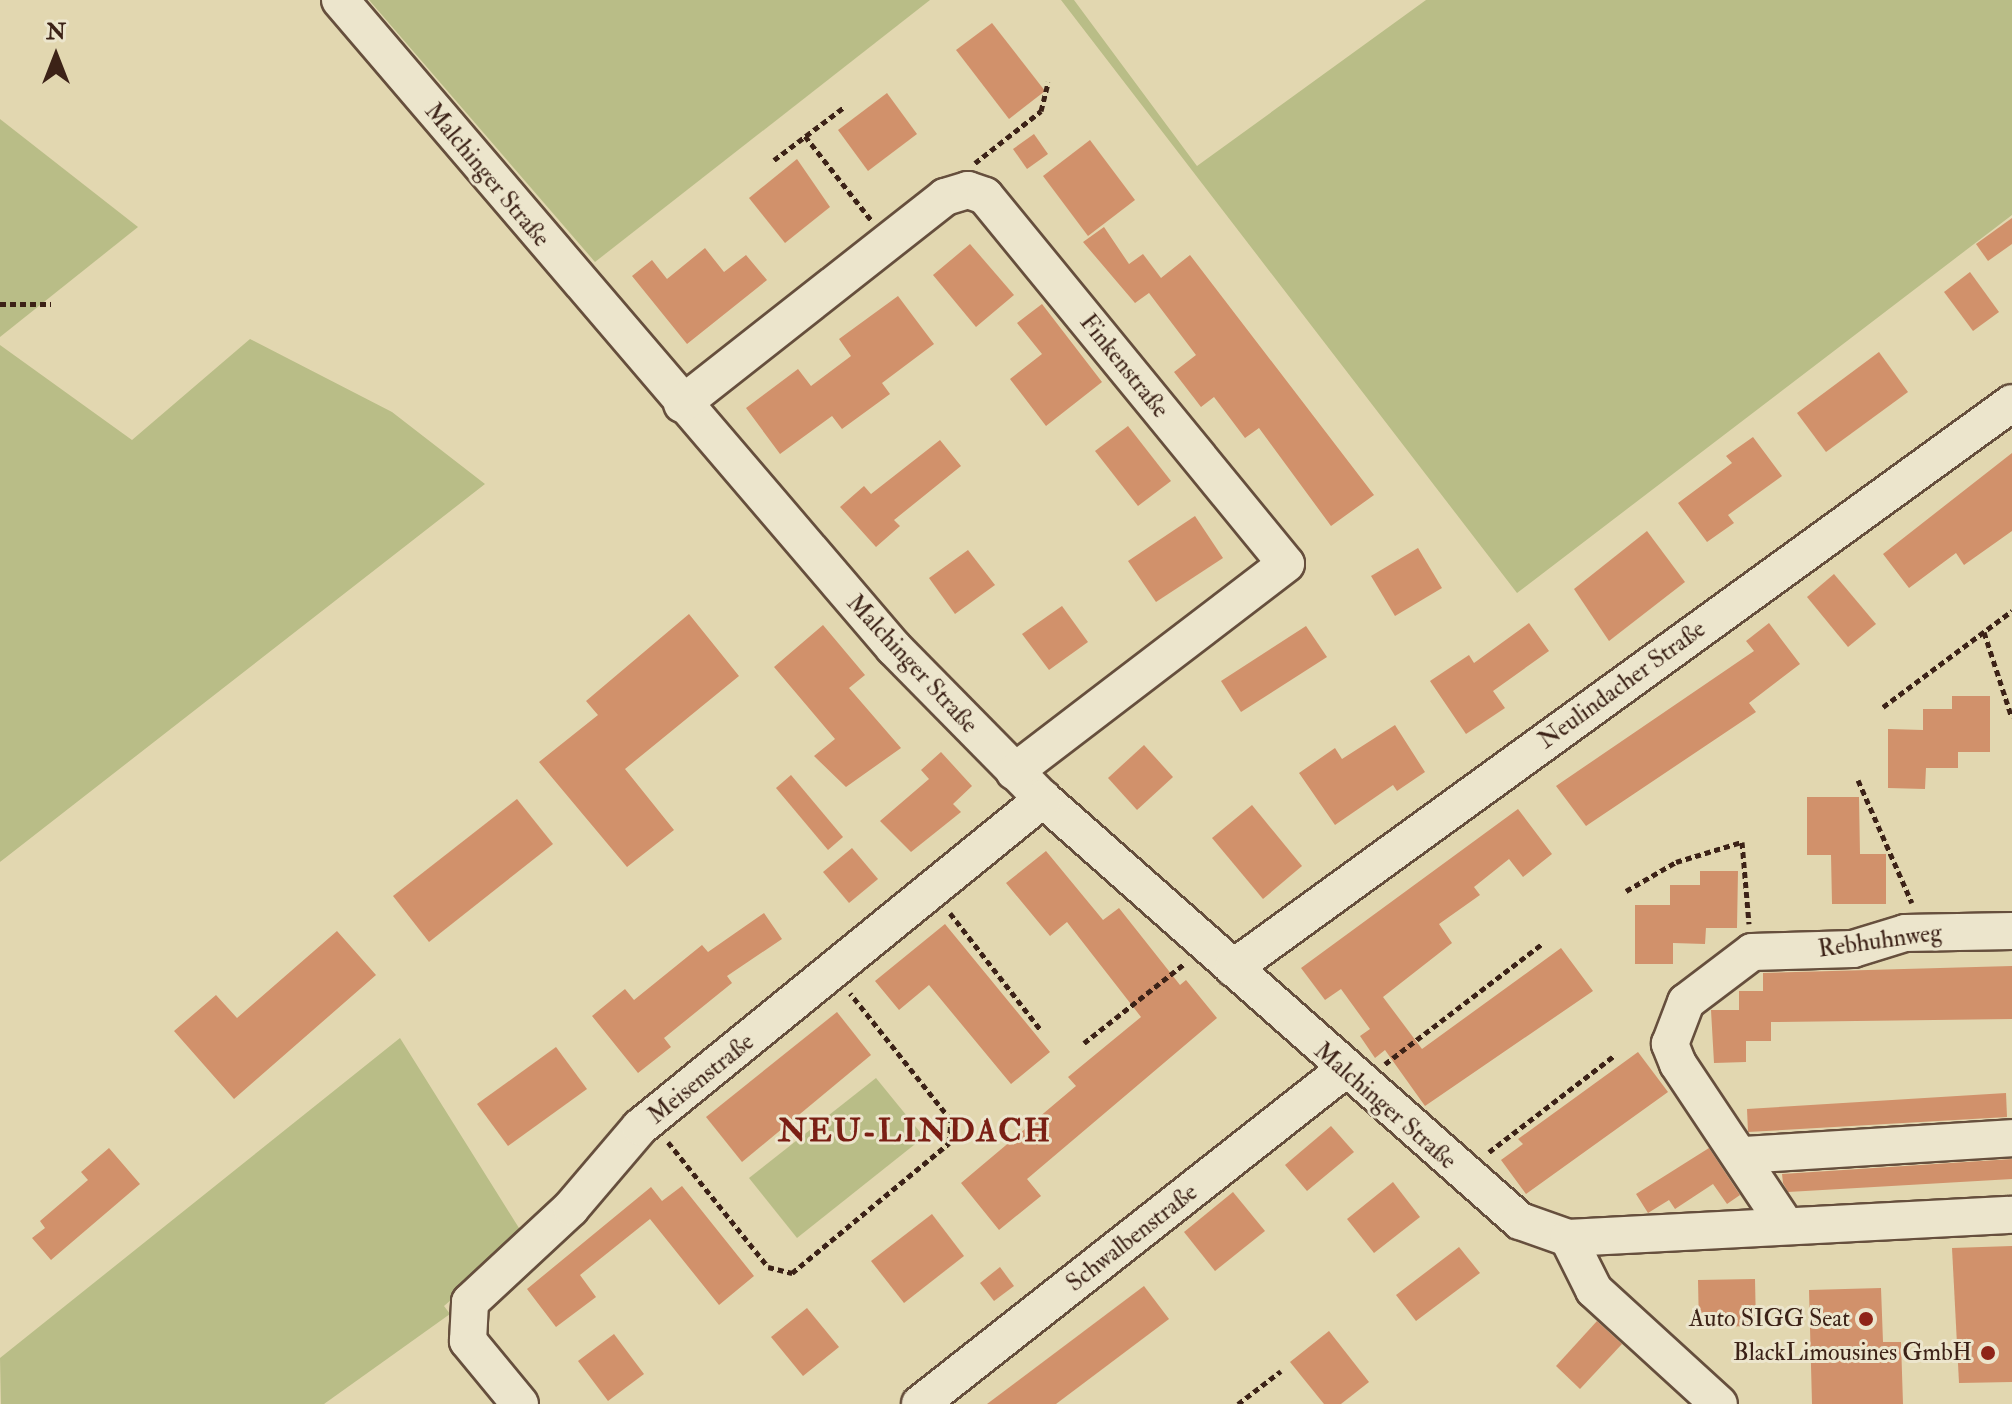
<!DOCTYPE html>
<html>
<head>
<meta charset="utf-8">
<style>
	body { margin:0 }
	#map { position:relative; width:2012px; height:1404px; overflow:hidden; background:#e2d7b0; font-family:"IM FELL Double Pica",serif }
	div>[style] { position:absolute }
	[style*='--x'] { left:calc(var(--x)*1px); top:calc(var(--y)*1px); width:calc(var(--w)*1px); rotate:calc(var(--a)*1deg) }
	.green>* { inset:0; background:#b9bd87 }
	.building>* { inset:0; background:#d1916b }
	.path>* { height:5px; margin-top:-2.5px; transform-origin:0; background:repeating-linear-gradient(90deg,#3c2217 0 6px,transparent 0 10px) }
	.roads { filter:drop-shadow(2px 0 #664f3d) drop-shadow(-2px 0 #664f3d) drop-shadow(0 2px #664f3d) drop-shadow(0 -2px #664f3d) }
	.minor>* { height:36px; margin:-18px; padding:0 18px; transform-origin:18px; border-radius:18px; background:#ece5cc }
	.dots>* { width:22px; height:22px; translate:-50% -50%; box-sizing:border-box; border:4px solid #ece5cc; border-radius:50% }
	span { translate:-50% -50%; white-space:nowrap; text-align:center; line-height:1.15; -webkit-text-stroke:6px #ece5cc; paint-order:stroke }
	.street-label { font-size:24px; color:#3c2217 }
	.poi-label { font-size:24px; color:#3c2217 }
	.right { translate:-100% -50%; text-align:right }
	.district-label { font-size:32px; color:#7a1f14; font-weight:700; letter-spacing:2px }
	.north { position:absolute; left:16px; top:16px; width:80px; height:80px; -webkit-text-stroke:6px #ece5cc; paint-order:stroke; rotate:0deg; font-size:22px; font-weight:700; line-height:32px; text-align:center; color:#3c2217 }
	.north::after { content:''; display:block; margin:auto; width:28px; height:36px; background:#3c2217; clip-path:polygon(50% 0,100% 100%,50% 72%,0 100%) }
</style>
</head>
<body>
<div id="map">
	<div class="green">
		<div style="clip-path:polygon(369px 0,930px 0,595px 262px)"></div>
		<div style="clip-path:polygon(1061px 0,1074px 0,1197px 166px,1426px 0,2012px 0,2012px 215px,1517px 593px)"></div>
		<div style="clip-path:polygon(0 119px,138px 227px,0 337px)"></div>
		<div style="clip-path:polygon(250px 339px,392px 412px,485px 484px,0 862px,0 345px,132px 440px)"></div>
		<div style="clip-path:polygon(400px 1038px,524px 1236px,444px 1306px,450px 1314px,324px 1404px,1px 1404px,0 1358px)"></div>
		<div style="clip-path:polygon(876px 1078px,924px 1137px,797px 1238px,749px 1178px)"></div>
	</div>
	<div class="building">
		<div style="clip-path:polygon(992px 23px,1045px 91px,1009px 119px,956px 50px)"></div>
		<div style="clip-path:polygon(887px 93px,917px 134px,868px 171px,838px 130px)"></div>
		<div style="clip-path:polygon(1034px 134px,1048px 154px,1027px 169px,1013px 149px)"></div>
		<div style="clip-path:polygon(1090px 140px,1135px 200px,1088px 236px,1043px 176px)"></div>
		<div style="clip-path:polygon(797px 159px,830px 207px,785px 243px,749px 198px)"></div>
		<div style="clip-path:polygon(2012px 218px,2012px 244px,1988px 261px,1976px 244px)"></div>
		<div style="clip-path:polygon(1104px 227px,1129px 264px,1143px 254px,1161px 278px,1190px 255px,1374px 495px,1331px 526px,1259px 428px,1245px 438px,1214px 397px,1201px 407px,1174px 372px,1196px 355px,1149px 293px,1135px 303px,1083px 242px)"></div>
		<div style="clip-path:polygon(970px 244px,1014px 295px,976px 327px,933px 275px)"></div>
		<div style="clip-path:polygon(705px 248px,724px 272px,746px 255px,767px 280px,687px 344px,632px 276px,652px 260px,667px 279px)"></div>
		<div style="clip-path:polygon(1970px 272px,1999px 312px,1973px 331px,1944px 292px)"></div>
		<div style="clip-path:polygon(898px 296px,934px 344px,882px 383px,890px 394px,842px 429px,832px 416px,780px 454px,746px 408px,798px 369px,811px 386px,851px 356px,839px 339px)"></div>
		<div style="clip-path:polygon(1042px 304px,1102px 382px,1046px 426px,1010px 379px,1042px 354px,1017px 323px)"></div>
		<div style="clip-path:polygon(1879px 352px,1908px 392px,1826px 452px,1797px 413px)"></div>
		<div style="clip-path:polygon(1128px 426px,1171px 481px,1138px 506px,1095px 451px)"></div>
		<div style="clip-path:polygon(1753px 437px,1782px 476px,1728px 515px,1734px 523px,1707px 542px,1678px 503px,1732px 463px,1726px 456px)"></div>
		<div style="clip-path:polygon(940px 440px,961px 466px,894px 520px,900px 526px,876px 547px,840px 507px,864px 486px,871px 494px)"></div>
		<div style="clip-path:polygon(2012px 453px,2012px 531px,1964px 565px,1956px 553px,1909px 588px,1883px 554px)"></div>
		<div style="clip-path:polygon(1195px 516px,1223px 558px,1156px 602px,1128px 561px)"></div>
		<div style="clip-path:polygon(1647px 531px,1685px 582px,1609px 641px,1574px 589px)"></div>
		<div style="clip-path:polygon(1418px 548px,1442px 588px,1395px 616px,1371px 576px)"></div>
		<div style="clip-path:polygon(968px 550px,995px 585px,955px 614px,929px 578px)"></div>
		<div style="clip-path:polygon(1834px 574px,1876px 624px,1848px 647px,1807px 597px)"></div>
		<div style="clip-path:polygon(1062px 606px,1088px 642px,1049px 670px,1022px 634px)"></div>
		<div style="clip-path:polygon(689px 614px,739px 676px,625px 769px,674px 830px,627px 867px,539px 762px,598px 715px,586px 701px)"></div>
		<div style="clip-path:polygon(1529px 623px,1549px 651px,1493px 691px,1505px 708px,1466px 734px,1430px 681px,1469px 655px,1474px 663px)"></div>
		<div style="clip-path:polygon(1769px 623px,1800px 664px,1749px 703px,1756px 712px,1586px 826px,1556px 786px,1754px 651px,1746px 641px)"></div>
		<div style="clip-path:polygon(823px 625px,865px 675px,849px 688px,901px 748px,846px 787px,814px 756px,835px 739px,774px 667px)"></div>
		<div style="clip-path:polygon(1306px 626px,1327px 657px,1241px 712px,1221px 681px)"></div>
		<div style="clip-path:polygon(1952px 696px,1990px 696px,1990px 752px,1958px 752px,1958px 768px,1926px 768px,1925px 789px,1888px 788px,1888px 729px,1923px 730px,1923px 709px,1952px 709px)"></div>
		<div style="clip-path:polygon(1395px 725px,1425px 772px,1397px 791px,1393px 785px,1335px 825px,1299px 773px,1335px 748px,1342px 759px)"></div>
		<div style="clip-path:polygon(1144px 745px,1173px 777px,1137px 810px,1108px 778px)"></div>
		<div style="clip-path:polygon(941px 752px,972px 786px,953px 804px,961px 812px,911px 852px,880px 821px,929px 779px,921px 770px)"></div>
		<div style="clip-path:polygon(791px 775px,843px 837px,828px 850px,776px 788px)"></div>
		<div style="clip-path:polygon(1807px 797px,1859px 797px,1860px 854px,1886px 854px,1886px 904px,1832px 904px,1831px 855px,1807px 855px)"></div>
		<div style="clip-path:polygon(517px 799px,553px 844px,429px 942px,393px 896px)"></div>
		<div style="clip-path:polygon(1252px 805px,1302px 866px,1263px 899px,1212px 838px)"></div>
		<div style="clip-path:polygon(1518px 809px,1552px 854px,1523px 877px,1509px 859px,1474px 887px,1480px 895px,1439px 924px,1452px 943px,1383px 997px,1422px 1049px,1561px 948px,1593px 991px,1425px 1106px,1385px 1050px,1375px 1058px,1360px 1036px,1370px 1029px,1341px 989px,1325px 1000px,1301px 968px)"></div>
		<div style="clip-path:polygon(852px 848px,878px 879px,849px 903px,823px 872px)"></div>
		<div style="clip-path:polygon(1046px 851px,1103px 920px,1119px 908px,1180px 985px,1186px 980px,1217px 1018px,1027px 1179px,1041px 1196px,999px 1230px,961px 1183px,1076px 1086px,1068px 1077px,1141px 1017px,1067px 922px,1050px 936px,1006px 883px)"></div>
		<div style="clip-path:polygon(1700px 871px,1738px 871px,1737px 928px,1706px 928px,1705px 944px,1673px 943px,1673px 964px,1635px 964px,1635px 905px,1670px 905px,1670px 885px,1700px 885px)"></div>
		<div style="clip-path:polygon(764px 913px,782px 939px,727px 976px,732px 983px,664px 1038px,671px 1047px,638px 1073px,592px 1016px,625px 989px,634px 1000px,702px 945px,708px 952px)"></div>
		<div style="clip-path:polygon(945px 924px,1050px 1052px,1011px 1084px,929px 985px,899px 1010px,875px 981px)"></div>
		<div style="clip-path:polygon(337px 931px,376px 975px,234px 1099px,174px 1031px,216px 995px,237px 1018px)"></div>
		<div style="clip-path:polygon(2012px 966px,2012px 1019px,1771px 1022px,1771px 1041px,1746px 1041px,1746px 1062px,1714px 1063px,1711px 1010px,1739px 1010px,1739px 991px,1763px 991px,1763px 973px)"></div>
		<div style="clip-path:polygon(837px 1012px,871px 1055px,742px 1162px,706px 1117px)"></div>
		<div style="clip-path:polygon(556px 1047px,587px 1089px,508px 1146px,477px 1104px)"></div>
		<div style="clip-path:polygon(1638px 1052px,1668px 1092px,1526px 1194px,1501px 1160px,1523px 1144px,1518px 1139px)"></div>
		<div style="clip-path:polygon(2006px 1093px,2007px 1117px,1748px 1132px,1747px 1109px)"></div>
		<div style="clip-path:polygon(1331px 1126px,1354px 1152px,1307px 1191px,1285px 1165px)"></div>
		<div style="clip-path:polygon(109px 1148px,140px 1184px,51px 1260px,32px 1238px,45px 1228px,40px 1221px,88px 1180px,81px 1172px)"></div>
		<div style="clip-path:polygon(1709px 1148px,1740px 1195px,1727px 1204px,1713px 1184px,1675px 1209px,1669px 1200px,1648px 1213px,1636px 1194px)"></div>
		<div style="clip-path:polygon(2012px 1159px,2012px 1179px,1788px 1192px,1783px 1183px,1782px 1174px)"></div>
		<div style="clip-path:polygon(1393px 1182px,1420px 1217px,1374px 1253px,1347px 1219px)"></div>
		<div style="clip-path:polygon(682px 1186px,754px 1276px,719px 1305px,650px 1219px,580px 1275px,596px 1297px,556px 1327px,527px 1289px,651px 1187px,662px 1201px)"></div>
		<div style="clip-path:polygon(1233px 1192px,1265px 1231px,1215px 1271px,1184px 1232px)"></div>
		<div style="clip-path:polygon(932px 1214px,964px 1256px,904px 1303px,871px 1261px)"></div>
		<div style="clip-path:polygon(2012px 1246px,2012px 1382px,1959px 1383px,1952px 1248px)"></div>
		<div style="clip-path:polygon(1459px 1247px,1480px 1273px,1416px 1321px,1396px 1295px)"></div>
		<div style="clip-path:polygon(1000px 1267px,1014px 1286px,994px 1301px,980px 1283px)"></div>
		<div style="clip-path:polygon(1755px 1279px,1756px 1326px,1699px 1327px,1698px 1280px)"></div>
		<div style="clip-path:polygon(1144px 1286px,1169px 1319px,1056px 1404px,987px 1404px)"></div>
		<div style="clip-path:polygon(1881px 1288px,1883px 1342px,1901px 1342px,1903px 1404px,1812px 1404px,1809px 1290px)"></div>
		<div style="clip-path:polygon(807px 1308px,839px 1347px,803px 1376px,771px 1337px)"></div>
		<div style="clip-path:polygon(1597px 1321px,1622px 1344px,1580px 1389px,1556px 1366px)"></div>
		<div style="clip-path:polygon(1329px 1331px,1369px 1382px,1341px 1404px,1324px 1404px,1290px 1362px)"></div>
		<div style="clip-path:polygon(614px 1334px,644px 1374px,608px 1401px,578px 1361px)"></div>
	</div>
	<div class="path">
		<div style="--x:805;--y:136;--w:107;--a:51.8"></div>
		<div style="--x:774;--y:160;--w:88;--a:-37.1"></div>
		<div style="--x:975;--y:163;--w:84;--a:-38.2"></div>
		<div style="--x:1041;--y:111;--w:30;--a:-76"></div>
		<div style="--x:0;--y:304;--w:51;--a:0"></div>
		<div style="--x:1984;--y:632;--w:90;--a:72"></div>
		<div style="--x:1883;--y:707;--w:161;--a:-36.7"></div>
		<div style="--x:1858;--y:780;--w:134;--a:66.3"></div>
		<div style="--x:1626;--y:891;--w:58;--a:-30.1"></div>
		<div style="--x:1676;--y:862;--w:69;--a:-16.9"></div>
		<div style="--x:1742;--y:842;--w:82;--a:85.1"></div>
		<div style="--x:950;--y:913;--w:147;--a:52.2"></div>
		<div style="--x:1084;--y:1043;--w:127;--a:-38.3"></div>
		<div style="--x:1385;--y:1064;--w:199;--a:-37.4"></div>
		<div style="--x:668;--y:1142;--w:160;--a:51.3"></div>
		<div style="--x:768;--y:1267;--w:25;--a:14"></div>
		<div style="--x:792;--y:1273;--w:204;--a:-39.6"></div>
		<div style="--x:949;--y:1143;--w:23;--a:-85"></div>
		<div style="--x:951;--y:1120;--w:162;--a:-128.5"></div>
		<div style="--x:1489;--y:1152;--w:159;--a:-37.6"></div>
		<div style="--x:1238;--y:1404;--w:54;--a:-37.5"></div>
	</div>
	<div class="roads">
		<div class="minor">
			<div style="--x:340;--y:0;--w:853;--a:49.47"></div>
			<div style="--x:894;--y:648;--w:212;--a:45.4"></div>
			<div style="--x:1043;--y:799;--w:637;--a:41.5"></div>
			<div style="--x:1520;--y:1221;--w:51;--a:19.5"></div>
			<div style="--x:1568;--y:1238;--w:445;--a:-3"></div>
			<div style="--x:682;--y:404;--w:335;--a:-38.2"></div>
			<div style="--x:945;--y:197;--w:24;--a:-17"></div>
			<div style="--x:968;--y:190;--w:18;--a:19"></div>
			<div style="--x:985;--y:196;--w:475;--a:50.7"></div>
			<div style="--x:1286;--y:564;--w:342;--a:142.6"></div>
			<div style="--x:1233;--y:968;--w:962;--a:-35.95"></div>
			<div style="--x:1743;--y:1155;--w:270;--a:-3.6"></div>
			<div style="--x:1784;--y:1223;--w:191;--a:-123.7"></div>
			<div style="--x:1678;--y:1064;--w:22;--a:-112"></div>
			<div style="--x:1670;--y:1044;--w:45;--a:-69.1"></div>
			<div style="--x:1686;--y:1002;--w:83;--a:-37.1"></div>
			<div style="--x:1752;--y:952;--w:101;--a:-1.7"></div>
			<div style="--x:1853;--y:949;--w:54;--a:-17.1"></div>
			<div style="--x:1905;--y:933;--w:107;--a:-1.1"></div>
			<div style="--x:1568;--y:1238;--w:58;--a:63.4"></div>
			<div style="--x:1594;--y:1290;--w:169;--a:42.4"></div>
			<div style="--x:520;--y:1404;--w:82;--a:-129.5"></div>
			<div style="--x:468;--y:1341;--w:39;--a:-87"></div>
			<div style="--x:470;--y:1302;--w:138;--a:-42.9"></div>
			<div style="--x:571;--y:1208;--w:106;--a:-49.6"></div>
			<div style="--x:640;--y:1127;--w:520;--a:-39.14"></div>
			<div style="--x:920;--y:1404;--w:538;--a:-38.21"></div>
		</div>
	</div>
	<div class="dots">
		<div style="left:1866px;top:1319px;background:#8f2418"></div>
		<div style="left:1988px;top:1353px;background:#8f2418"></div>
	</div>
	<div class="street-label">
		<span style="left:487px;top:175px;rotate:50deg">Malchinger Straße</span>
		<span style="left:1124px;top:366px;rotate:51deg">Finkenstraße</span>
		<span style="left:912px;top:664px;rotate:47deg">Malchinger Straße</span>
		<span style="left:1622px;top:685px;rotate:-36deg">Neulindacher Straße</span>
		<span style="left:1880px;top:941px;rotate:-8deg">Rebhuhnweg</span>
		<span style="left:701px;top:1079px;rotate:-39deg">Meisenstraße</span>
		<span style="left:1385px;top:1106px;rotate:41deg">Malchinger Straße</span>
		<span style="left:1132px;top:1238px;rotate:-38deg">Schwalbenstraße</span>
	</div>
	<div class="poi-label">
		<span class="right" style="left:1850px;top:1319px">Auto SIGG Seat</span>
		<span class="right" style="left:1972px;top:1353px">BlackLimousines GmbH</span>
	</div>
	<div class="district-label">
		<span style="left:915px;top:1131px">NEU-LINDACH</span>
	</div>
	<div class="north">N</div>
</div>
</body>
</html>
